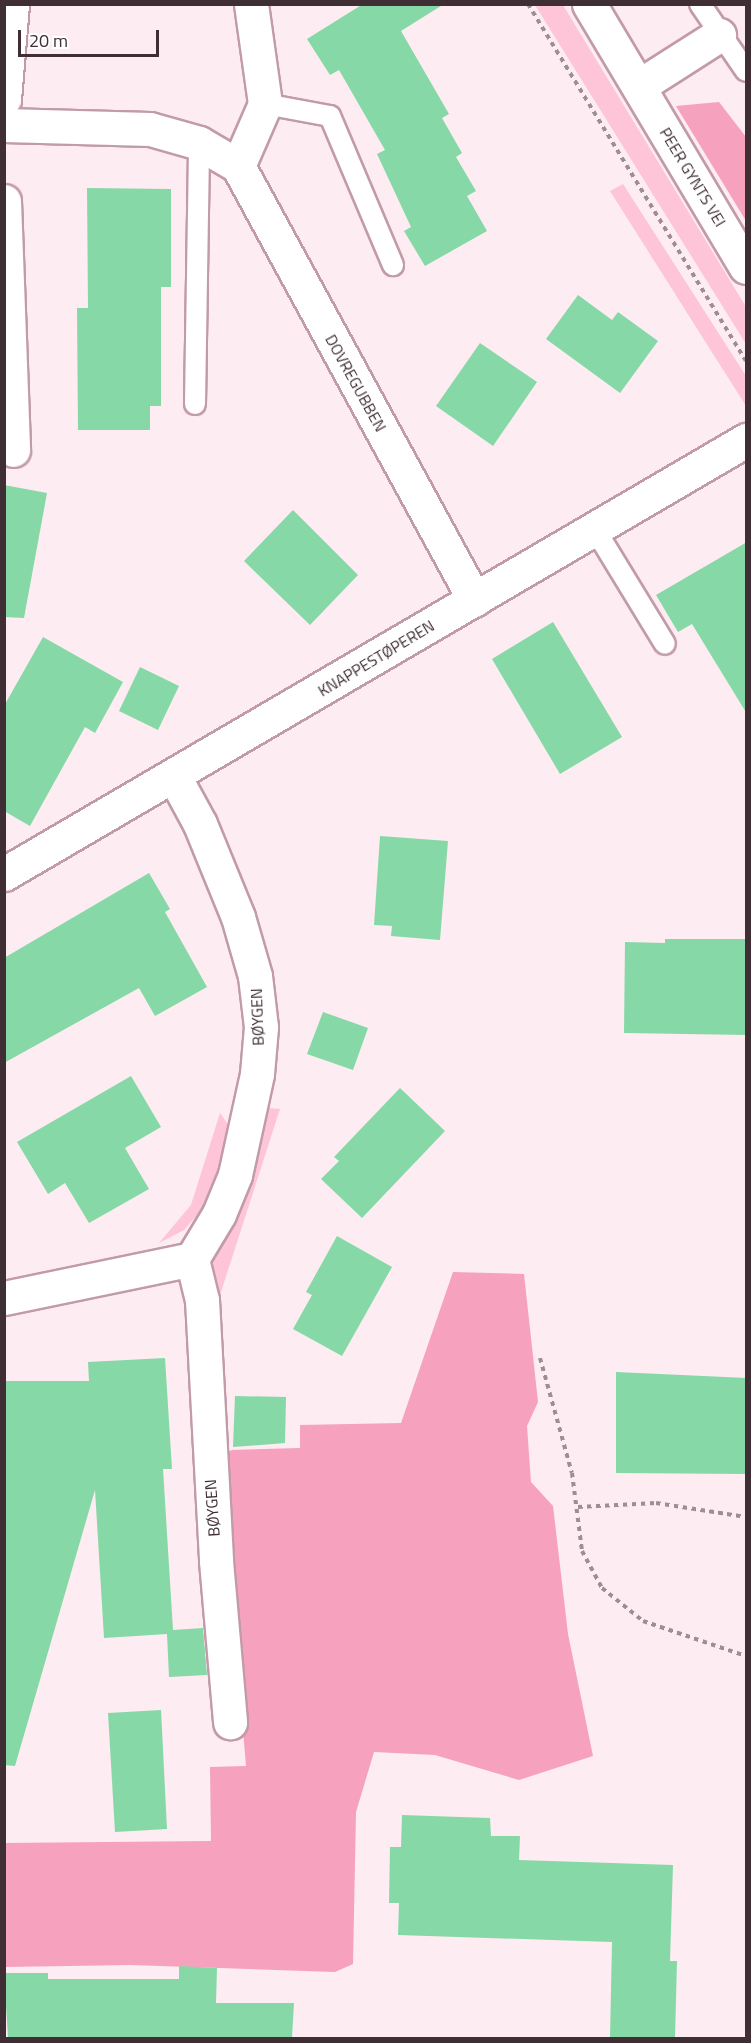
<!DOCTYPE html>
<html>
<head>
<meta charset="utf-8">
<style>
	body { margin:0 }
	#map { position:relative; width:751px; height:2043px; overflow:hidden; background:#fdecf1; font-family:"Titillium Web",sans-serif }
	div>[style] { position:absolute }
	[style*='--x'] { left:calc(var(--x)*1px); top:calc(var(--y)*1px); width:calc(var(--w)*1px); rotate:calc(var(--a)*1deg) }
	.green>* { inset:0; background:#fec4d7 }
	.forest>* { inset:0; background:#f6a1be }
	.building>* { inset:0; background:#86d8a7 }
	.path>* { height:4px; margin-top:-2px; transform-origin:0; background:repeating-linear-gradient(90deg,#9e8d93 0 4.5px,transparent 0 9px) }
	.roads { filter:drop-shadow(2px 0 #c29ba8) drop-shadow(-2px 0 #c29ba8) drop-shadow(0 2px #c29ba8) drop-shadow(0 -2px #c29ba8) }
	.service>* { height:20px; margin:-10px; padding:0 10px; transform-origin:10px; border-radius:10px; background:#fff }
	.minor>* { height:33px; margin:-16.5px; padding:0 16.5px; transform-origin:16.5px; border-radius:16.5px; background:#fff }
	.tertiary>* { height:33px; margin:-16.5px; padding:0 16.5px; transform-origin:16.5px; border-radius:16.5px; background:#fff }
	span { translate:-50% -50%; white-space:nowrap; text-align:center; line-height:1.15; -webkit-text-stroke:6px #fff; paint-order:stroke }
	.street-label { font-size:16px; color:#3f2f35 }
	.frame { position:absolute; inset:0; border:6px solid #3f2f35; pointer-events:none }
	.scale { position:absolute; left:18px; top:30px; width:141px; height:27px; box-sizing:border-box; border:3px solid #3f2f35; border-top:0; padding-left:8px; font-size:18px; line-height:21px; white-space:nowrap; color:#3f2f35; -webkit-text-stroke:4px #fff; paint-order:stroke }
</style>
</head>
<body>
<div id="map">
	<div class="green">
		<div style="clip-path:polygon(535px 5px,563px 5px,746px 307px,746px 344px)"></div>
		<div style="clip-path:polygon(623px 184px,746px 376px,746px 406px,610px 191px)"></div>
		<div style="clip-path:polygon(269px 1108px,280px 1109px,220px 1295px,211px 1276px,207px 1253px,257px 1120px)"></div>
		<div style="clip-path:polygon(220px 1113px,229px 1126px,223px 1156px,203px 1208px,184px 1230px,159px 1243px,191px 1205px)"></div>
	</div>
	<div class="forest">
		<div style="clip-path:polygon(719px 102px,746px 137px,746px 221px,676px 106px)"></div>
		<div style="clip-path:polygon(453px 1272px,524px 1274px,538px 1402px,527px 1426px,531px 1482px,553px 1506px,568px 1634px,593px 1756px,519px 1780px,435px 1755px,374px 1752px,356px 1812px,353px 1964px,335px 1972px,131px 1965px,5px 1967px,4px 1843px,211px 1841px,210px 1767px,246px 1766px,220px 1456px,232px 1450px,300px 1448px,300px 1425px,401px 1423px)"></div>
	</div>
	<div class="building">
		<div style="clip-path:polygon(363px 4px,444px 4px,401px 31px,449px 114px,442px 118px,462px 153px,456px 157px,476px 191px,467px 196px,487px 231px,425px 266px,404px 231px,411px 227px,377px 154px,385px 150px,339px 70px,330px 75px,307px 39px)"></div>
		<div style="clip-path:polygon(87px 188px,171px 189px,171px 287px,161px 287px,161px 406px,150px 406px,150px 430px,78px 430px,77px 308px,88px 308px)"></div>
		<div style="clip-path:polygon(578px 295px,612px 320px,618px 312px,658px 341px,620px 393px,546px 339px)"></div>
		<div style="clip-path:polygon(480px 343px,537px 382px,493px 446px,436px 406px)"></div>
		<div style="clip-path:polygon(4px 485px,47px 493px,24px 618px,4px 617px)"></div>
		<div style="clip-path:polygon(293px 510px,358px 575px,310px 625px,244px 561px)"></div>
		<div style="clip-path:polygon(747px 542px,747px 714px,692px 624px,678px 632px,656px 595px)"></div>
		<div style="clip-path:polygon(553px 622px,622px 737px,560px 774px,492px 659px)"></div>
		<div style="clip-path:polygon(43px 637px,123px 682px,95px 733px,85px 727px,30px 826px,4px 811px,4px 706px)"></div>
		<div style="clip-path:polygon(140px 667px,179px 686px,158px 730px,119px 711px)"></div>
		<div style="clip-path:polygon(380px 836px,448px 841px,440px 940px,391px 936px,392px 926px,374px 925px)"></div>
		<div style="clip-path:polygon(149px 873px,170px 909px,165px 912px,207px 987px,155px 1016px,139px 988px,4px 1063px,4px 958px)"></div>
		<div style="clip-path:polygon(665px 939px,747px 939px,747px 1035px,624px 1033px,625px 942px,665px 943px)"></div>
		<div style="clip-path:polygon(323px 1012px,368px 1028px,353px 1070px,307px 1054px)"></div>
		<div style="clip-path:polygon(131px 1076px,161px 1127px,125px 1148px,149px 1189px,89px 1223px,65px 1183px,48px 1194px,17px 1142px)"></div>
		<div style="clip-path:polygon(400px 1088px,445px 1131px,362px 1218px,321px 1179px,339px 1161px,334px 1157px)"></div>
		<div style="clip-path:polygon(337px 1236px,392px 1267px,342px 1356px,293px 1329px,312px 1295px,306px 1292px)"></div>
		<div style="clip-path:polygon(165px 1358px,172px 1469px,163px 1469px,173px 1630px,203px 1628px,207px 1675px,169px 1677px,167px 1634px,104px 1638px,95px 1490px,15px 1766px,4px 1765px,4px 1381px,89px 1381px,88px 1362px)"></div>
		<div style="clip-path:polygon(616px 1372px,747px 1378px,747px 1474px,616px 1473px)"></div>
		<div style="clip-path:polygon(235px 1396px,286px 1397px,285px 1443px,233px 1447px)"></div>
		<div style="clip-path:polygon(161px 1710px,167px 1829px,115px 1832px,108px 1713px)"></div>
		<div style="clip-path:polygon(402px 1815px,490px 1818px,491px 1836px,520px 1836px,519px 1860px,673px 1865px,670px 1961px,677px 1961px,675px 2038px,610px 2038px,612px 1942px,398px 1935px,399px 1903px,389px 1903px,390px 1847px,401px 1847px)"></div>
		<div style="clip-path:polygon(179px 1966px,217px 1968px,216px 2003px,294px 2003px,292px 2038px,8px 2038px,4px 1973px,48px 1973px,48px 1979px,179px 1979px)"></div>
	</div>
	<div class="path">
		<div style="--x:528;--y:4;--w:418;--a:58.6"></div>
		<div style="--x:540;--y:1358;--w:119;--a:74.5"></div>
		<div style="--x:572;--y:1473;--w:79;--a:82.7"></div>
		<div style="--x:582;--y:1551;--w:42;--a:61.6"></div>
		<div style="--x:602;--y:1588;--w:53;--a:38.8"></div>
		<div style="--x:643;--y:1621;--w:109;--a:18.8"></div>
		<div style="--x:578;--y:1507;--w:78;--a:-2.9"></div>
		<div style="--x:656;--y:1503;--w:91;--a:8.8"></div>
	</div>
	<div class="roads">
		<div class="service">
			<div style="--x:700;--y:4;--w:81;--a:55.5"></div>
			<div style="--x:265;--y:104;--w:66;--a:10.5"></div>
			<div style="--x:330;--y:116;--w:162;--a:67.1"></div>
			<div style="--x:195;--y:404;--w:261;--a:-89.1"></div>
			<div style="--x:596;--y:531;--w:132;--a:58.6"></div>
		</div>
		<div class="minor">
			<div style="--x:251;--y:4;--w:101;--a:82"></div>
			<div style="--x:265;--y:104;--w:68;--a:113.5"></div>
			<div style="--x:238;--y:166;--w:494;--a:61.4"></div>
			<div style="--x:639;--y:86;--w:95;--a:-32.5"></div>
			<div style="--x:4;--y:99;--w:95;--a:-85.2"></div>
			<div style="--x:4;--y:125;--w:146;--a:1.6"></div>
			<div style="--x:150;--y:129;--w:51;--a:15.9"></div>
			<div style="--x:199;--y:143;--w:45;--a:30.5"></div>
			<div style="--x:4;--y:201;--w:249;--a:87.9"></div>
			<div style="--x:175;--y:778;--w:52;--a:61.5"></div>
			<div style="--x:200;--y:824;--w:100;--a:67.8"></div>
			<div style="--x:238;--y:917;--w:61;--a:73.9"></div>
			<div style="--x:255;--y:976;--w:51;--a:83.3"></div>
			<div style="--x:261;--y:1027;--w:47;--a:94.9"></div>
			<div style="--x:257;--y:1074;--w:103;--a:102.3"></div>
			<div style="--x:235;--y:1175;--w:42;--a:112.3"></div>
			<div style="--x:219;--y:1214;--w:52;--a:121"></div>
			<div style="--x:192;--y:1259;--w:42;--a:76.3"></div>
			<div style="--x:202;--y:1300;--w:261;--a:86.9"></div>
			<div style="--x:216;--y:1561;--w:162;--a:85"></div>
			<div style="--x:4;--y:874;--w:860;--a:-30.32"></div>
			<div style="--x:4;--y:1298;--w:192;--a:-11.7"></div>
		</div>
		<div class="tertiary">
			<div style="--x:589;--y:4;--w:306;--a:59.2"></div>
		</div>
	</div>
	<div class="street-label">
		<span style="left:693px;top:177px;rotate:59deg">PEER GYNTS VEI</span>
		<span style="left:356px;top:383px;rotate:61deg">DOVREGUBBEN</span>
		<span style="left:376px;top:658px;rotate:-31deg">KNAPPESTØPEREN</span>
		<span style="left:257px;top:1017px;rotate:-92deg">BØYGEN</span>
		<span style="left:212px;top:1508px;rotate:-94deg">BØYGEN</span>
	</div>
	<div class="frame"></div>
	<div class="scale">20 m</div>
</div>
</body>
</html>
